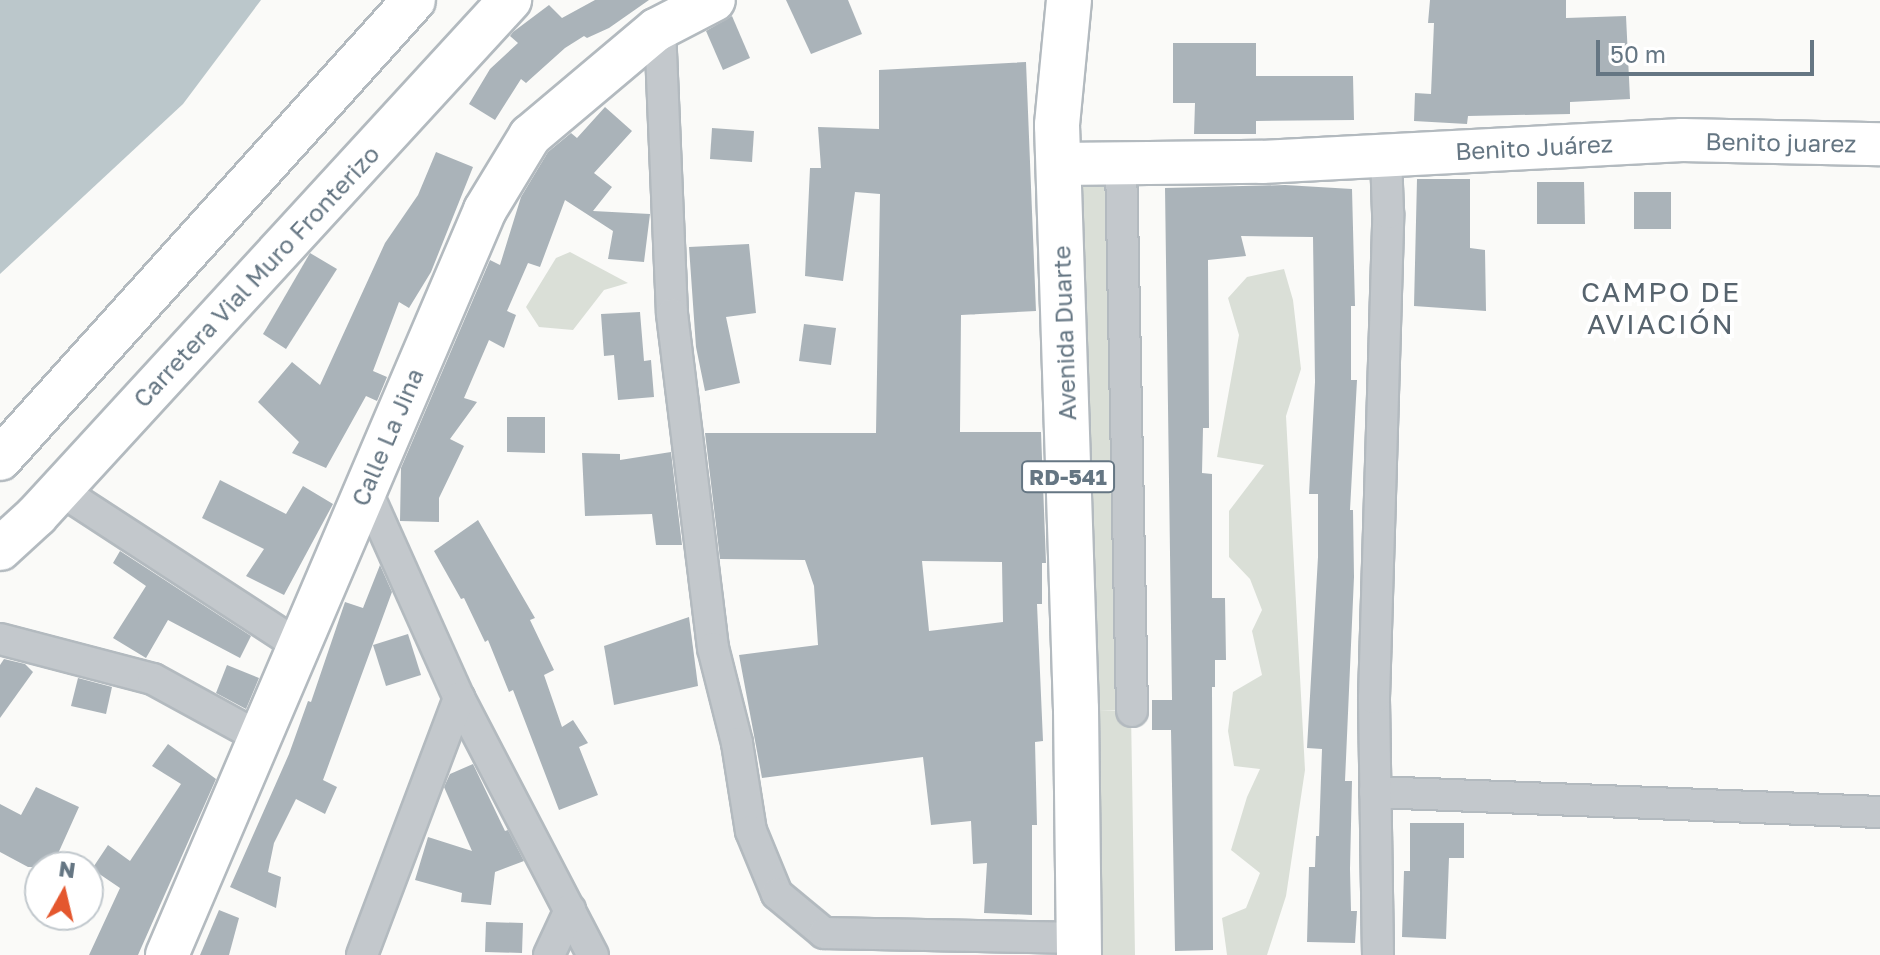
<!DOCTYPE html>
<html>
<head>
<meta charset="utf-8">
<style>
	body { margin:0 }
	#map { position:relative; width:1880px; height:955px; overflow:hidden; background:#fafaf8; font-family:"Golos Text",sans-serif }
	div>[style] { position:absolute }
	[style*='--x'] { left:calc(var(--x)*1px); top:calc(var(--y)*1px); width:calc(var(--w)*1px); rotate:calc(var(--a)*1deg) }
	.green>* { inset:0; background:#dadfd7 }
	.water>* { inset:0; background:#bbc7cb }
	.building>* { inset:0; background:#aab3b9 }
	.roads { filter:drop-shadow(2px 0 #b3babf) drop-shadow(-2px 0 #b3babf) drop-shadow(0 2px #b3babf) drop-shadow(0 -2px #b3babf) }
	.street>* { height:30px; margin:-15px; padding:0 15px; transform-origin:15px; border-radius:15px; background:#c3c8cc }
	.secondary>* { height:42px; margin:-21px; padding:0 21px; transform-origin:21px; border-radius:21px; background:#fff }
	.primary>* { height:44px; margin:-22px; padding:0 22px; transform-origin:22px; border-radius:22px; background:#fff }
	span { translate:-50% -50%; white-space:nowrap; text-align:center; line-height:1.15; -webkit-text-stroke:8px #fff; paint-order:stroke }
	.shield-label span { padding:2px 6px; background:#fff; border:2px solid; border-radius:6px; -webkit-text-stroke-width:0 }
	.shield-label { font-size:22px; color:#657683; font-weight:700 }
	.street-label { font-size:24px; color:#657683 }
	.quarter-label { font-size:28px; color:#57646e; letter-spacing:2px }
	.north { position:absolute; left:24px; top:851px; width:80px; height:80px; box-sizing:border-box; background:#fff; border:2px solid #c1c8cd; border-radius:50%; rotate:8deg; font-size:22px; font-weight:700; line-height:32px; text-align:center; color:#657683 }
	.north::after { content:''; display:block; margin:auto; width:28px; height:36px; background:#e4572e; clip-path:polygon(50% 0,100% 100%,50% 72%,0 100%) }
	.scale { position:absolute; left:1596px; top:40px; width:218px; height:36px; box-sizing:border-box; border:4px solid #657683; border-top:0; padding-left:10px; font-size:24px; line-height:28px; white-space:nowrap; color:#657683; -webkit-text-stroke:6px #fff; paint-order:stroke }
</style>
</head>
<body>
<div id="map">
	<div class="green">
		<div style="clip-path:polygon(1121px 163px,1132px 711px,1099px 710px,1131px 712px,1135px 955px,1082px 955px,1058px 164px)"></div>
		<div style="clip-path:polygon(570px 252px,628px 283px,604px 290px,573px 330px,539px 327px,526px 307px,556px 258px)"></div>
		<div style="clip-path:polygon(1284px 269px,1293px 300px,1301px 369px,1286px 416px,1305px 770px,1286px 896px,1267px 955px,1227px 955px,1222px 918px,1246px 908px,1260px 873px,1231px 850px,1247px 797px,1260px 769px,1234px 766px,1228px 731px,1233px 692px,1262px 675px,1252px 631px,1262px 610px,1250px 579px,1229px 557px,1229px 511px,1264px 465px,1217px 457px,1239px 335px,1228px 298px,1247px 277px)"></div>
	</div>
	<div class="water">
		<div style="clip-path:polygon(0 0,261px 0,183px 104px,0 274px)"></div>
	</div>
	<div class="building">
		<div style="clip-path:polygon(595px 0,649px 0,609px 28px,587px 38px,584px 36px,565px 48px,526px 83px,521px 79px,495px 120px,469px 104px,490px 69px,518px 43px,510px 36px,513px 32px,549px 5px,562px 18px)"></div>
		<div style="clip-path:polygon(786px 0,848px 0,862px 34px,811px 54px)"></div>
		<div style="clip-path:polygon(1430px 0,1566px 0,1566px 18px,1626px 16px,1630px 99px,1570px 102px,1570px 114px,1468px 116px,1467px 124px,1414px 121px,1415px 93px,1431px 94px,1434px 23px,1428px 23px)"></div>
		<div style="clip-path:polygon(732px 16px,750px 58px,723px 70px,706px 31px)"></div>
		<div style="clip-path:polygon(1173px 43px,1256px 43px,1256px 76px,1353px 76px,1354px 120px,1256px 121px,1256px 134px,1194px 134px,1195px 103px,1173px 103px)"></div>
		<div style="clip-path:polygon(evenodd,1026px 62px,1036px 311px,961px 315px,960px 432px,1041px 432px,1046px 563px,1042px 563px,1042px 604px,1037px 604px,1043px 741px,1035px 742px,1037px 825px,1032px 825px,1032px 915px,984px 913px,987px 863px,973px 864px,971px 821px,931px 825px,923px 757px,762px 778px,739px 655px,818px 645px,814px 586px,805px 560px,720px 559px,705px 433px,876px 433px,880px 194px,855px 192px,843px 281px,805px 276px,810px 168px,821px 168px,818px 127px,879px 129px,879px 70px,1026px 62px,922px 561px,1002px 562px,1003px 622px,929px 631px,922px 561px)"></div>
		<div style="clip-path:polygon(605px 107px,632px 131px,594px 173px,612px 187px,593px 211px,650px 214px,644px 262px,608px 259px,613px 231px,565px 200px,540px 267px,528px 263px,507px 311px,516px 315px,504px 348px,489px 340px,464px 398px,477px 402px,450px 439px,464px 446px,439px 498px,439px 522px,400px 521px,401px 468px,490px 260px,500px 265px,521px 197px,548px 152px,571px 133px,577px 138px)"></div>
		<div style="clip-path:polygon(712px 128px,754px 131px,752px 162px,710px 159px)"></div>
		<div style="clip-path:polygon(436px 152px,473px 167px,431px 272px,409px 308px,399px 302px,373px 371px,387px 377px,377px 401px,366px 396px,326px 468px,292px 453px,299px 442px,258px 402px,292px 362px,320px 385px,385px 243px,418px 195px)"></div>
		<div style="clip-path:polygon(1417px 179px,1470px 179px,1470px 248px,1485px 250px,1486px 311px,1414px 306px)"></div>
		<div style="clip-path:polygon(1537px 182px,1584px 182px,1585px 224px,1537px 224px)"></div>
		<div style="clip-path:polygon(1285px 185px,1352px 189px,1355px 306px,1351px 306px,1351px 380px,1357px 380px,1350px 510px,1353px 510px,1354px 577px,1345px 781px,1352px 781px,1350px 869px,1351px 911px,1357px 911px,1355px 943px,1307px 942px,1309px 867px,1315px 867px,1316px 836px,1319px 836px,1322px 749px,1307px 748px,1318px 557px,1318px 494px,1309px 494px,1315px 382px,1313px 237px,1241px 236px,1246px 256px,1208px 260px,1209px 428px,1203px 428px,1202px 473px,1212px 474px,1212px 598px,1225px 598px,1226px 660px,1215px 660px,1215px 687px,1212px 687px,1213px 950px,1175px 951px,1171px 730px,1152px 730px,1152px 700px,1172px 700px,1165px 188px)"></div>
		<div style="clip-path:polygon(1634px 192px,1671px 192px,1671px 229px,1634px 229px)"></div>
		<div style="clip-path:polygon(749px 244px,756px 313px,726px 317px,740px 383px,705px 391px,696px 347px,689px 247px)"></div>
		<div style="clip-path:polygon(310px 253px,337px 269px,286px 349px,263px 334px)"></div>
		<div style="clip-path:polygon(640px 312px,644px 361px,651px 360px,654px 397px,618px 400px,614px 355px,604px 356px,601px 314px)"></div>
		<div style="clip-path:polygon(804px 324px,836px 328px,831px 365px,799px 361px)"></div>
		<div style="clip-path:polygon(507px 417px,545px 417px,545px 453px,507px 452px)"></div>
		<div style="clip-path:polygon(671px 452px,682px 545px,656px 545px,652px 514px,585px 516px,582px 453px,620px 454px,620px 460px)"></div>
		<div style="clip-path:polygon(220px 480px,286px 514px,303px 486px,333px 504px,284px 595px,246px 576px,264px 549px,202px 518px)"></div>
		<div style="clip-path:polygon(478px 520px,535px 618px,530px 620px,554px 670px,544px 675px,562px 727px,573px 720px,588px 743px,579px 747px,598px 795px,559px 810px,513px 690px,509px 692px,488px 640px,485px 642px,464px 598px,461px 599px,434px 551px)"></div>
		<div style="clip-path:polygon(120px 551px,251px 636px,240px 658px,168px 620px,146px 658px,113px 638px,146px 586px,113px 563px)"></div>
		<div style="clip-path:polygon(380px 565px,392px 592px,323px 780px,337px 787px,325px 814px,296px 799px,274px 843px,268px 872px,281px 877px,276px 908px,230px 887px,289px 754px,308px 701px,311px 702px,345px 602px,363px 608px)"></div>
		<div style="clip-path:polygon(689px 617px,698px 686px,614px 705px,604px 646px)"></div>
		<div style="clip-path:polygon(408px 634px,421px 675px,386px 686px,373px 645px)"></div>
		<div style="clip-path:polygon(4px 659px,25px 664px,33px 672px,0 718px,0 665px)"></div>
		<div style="clip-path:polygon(227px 665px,259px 678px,246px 709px,216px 693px)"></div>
		<div style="clip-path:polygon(78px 678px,112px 687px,106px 714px,71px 706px)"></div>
		<div style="clip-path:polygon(168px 744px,216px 779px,138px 955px,89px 955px,120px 888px,92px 869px,108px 845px,130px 861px,181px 784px,152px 766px)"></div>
		<div style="clip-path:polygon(473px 764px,505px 831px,508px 830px,524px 861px,495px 872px,491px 905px,461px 902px,462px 893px,415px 880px,428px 837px,472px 851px,444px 787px,450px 774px)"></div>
		<div style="clip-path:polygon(36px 787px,79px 807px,52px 867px,28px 867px,0 852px,0 804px,21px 815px)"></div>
		<div style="clip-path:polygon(1410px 823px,1464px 823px,1464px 858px,1449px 858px,1446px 939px,1402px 937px,1404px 871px,1410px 871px)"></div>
		<div style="clip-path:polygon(219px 910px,239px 918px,229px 955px,200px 955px)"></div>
		<div style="clip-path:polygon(486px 922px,523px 923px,522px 953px,485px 952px)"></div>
	</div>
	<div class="roads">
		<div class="street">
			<div style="--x:660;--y:28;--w:286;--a:87.6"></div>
			<div style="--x:672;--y:314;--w:337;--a:83"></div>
			<div style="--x:713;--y:648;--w:98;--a:75.8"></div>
			<div style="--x:737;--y:743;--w:89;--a:81"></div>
			<div style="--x:751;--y:831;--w:68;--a:67.6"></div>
			<div style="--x:777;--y:894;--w:61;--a:39.7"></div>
			<div style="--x:824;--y:933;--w:255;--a:1.1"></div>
			<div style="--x:1121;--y:163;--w:548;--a:88.85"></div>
			<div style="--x:365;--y:488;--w:230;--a:65.9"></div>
			<div style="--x:459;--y:698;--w:290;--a:62.5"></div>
			<div style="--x:60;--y:490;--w:284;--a:33.1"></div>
			<div style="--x:0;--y:639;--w:158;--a:14.7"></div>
			<div style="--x:153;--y:679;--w:121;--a:28.7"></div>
			<div style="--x:1375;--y:792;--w:505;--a:2.27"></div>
			<div style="--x:362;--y:955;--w:275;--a:-69.3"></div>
			<div style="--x:549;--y:955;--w:50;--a:-65"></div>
			<div style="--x:1378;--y:955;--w:257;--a:-90.9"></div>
			<div style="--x:1374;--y:698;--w:485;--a:-88.3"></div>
			<div style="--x:1388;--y:213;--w:58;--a:-92"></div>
		</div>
		<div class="secondary">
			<div style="--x:1058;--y:164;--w:204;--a:-0.6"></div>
			<div style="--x:1262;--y:162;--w:421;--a:-3"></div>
			<div style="--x:1682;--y:140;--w:198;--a:1.2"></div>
			<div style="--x:0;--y:459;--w:618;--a:-47.95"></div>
			<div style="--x:0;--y:549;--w:49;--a:-42.5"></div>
			<div style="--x:36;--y:516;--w:701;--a:-47.43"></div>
			<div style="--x:167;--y:955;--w:810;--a:-66.88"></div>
			<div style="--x:485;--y:210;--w:87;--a:-58.7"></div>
			<div style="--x:530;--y:136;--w:165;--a:-40.1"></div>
			<div style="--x:656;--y:30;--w:65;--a:-27.3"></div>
		</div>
		<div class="primary">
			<div style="--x:1069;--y:0;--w:126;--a:95.5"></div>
			<div style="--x:1057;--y:125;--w:584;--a:88.14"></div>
			<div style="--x:1076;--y:709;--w:246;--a:89.3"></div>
		</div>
	</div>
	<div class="shield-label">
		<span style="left:1068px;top:477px">RD-541</span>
	</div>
	<div class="street-label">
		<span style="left:1781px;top:142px;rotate:1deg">Benito juarez</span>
		<span style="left:1534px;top:147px;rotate:-3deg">Benito Juárez</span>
		<span style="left:256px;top:276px;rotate:-47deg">Carretera Vial Muro Fronterizo</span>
		<span style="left:1064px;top:333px;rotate:-92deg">Avenida Duarte</span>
		<span style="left:387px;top:437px;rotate:-67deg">Calle La Jina</span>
	</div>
	<div class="quarter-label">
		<span style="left:1661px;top:308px">CAMPO DE<br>AVIACIÓN</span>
	</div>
	<div class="north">N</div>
	<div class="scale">50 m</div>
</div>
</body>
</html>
